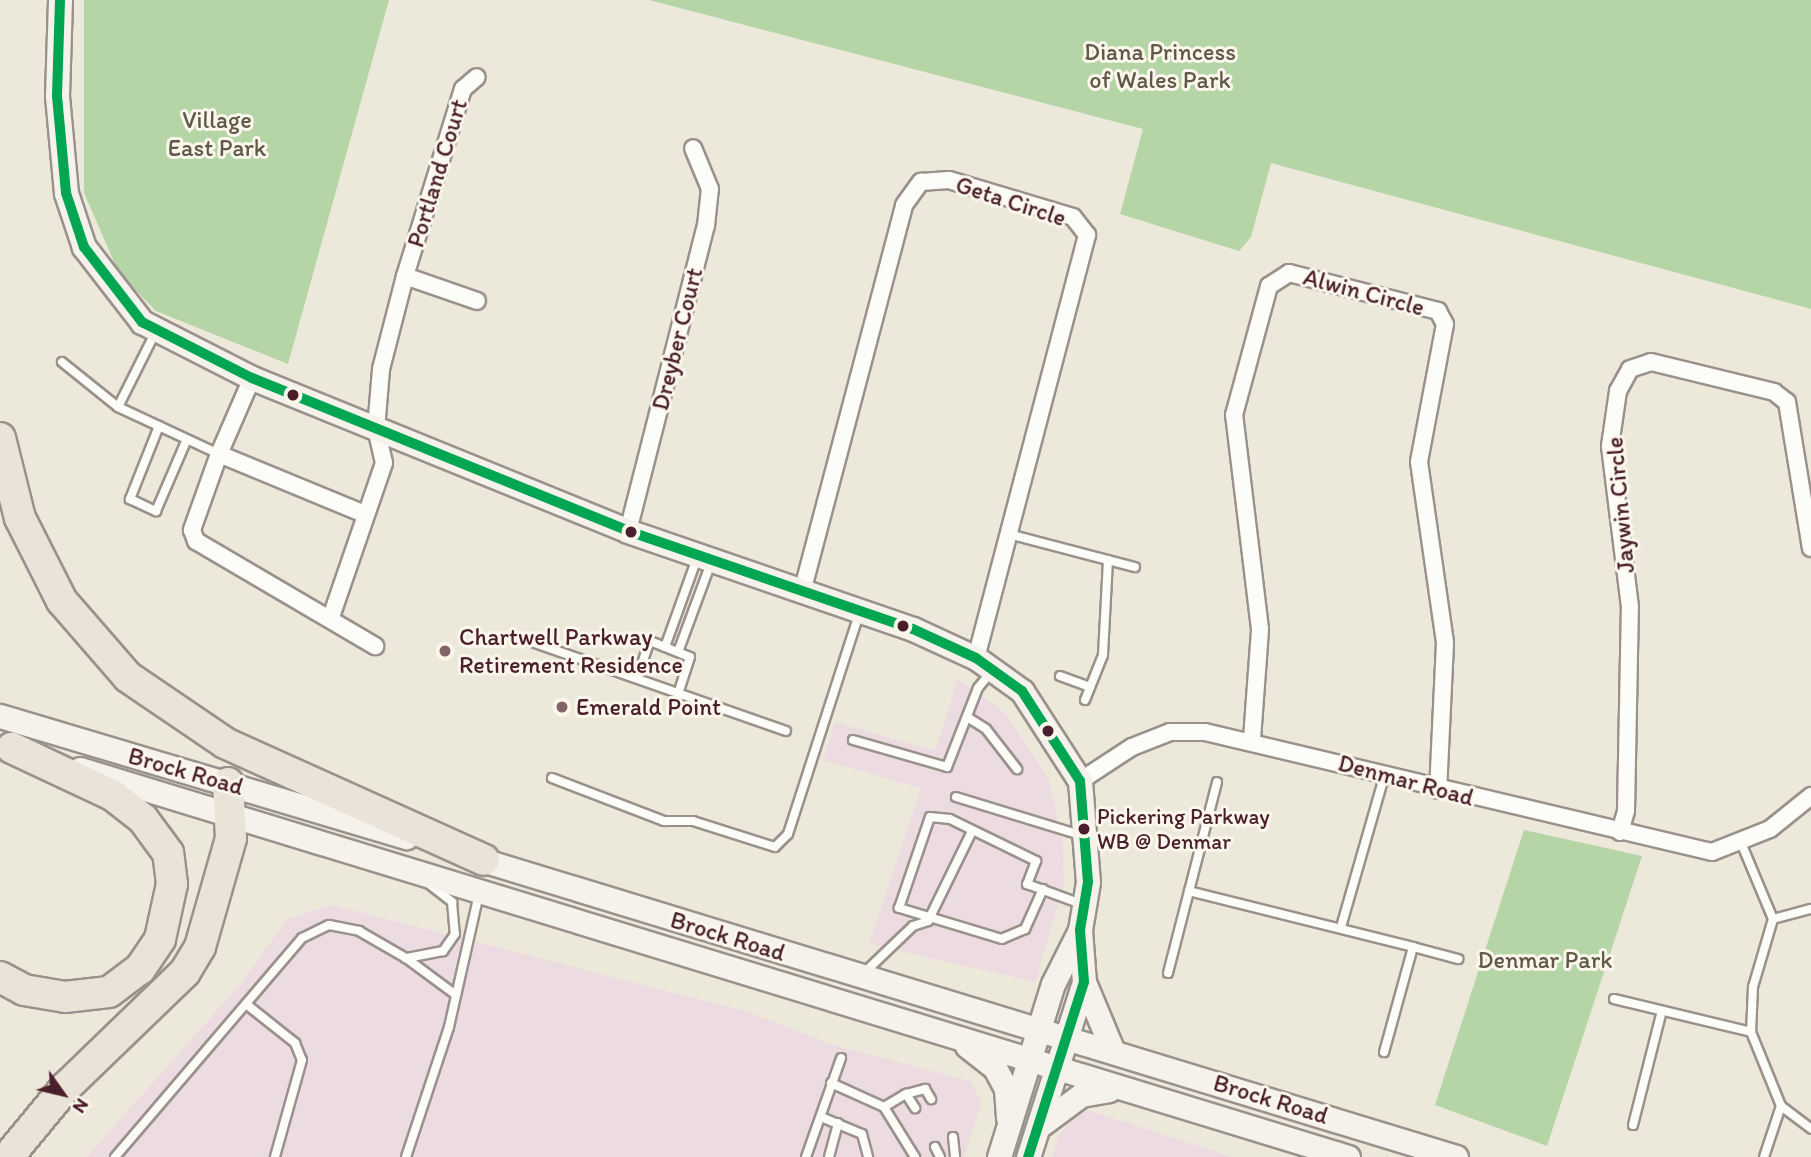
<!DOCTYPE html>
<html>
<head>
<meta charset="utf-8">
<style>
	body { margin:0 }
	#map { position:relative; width:1811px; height:1157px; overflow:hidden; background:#ece8da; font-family:Itim,sans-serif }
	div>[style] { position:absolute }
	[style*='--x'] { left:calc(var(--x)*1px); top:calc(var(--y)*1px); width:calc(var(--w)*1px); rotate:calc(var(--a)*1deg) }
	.built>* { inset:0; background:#eddbe2 }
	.green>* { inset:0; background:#b6d5a6 }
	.roads { filter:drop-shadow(2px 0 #9a918c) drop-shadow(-2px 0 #9a918c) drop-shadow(0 2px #9a918c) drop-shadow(0 -2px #9a918c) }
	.lane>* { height:8px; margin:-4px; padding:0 4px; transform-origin:4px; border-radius:4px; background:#fcfcf9 }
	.street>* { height:16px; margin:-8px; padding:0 8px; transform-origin:8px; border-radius:8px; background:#fcfcf9 }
	.secondary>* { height:23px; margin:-11.5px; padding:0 11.5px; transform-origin:11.5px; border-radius:11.5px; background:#f5f1eb }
	.highway>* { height:30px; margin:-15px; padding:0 15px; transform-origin:15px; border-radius:15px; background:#eae3d7 }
	.bus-1>* { height:10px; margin:-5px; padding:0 5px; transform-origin:5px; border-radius:5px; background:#00a651 }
	.dots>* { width:19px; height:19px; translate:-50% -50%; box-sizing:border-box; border:4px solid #fbf7ec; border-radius:50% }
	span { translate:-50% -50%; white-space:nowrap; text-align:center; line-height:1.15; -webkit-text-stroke:6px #fbf7ec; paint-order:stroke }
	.bus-label { font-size:22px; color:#4a1f2b }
	.left { translate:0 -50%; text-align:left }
	.park-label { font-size:24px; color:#605947 }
	.street-label { font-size:24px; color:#4a1f2b }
	.poi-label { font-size:24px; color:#4a1f2b }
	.north { position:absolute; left:28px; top:1059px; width:70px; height:70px; -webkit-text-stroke:5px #fbf7ec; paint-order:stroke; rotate:124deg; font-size:19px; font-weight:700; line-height:28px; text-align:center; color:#4a1f2b }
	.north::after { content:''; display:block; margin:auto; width:24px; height:32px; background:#4a1f2b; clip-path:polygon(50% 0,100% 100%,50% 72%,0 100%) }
</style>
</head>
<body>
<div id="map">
	<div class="built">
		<div style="clip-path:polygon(958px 679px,1005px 713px,1049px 780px,1063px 842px,1064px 884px,1035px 982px,869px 944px,921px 788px,823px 760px,835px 722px,935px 751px)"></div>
		<div style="clip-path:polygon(332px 905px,745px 1011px,836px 1046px,970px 1081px,981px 1103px,964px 1157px,87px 1157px,244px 980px,287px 919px)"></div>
		<div style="clip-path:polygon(1084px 1109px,1232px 1157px,1052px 1157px,1060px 1133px)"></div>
	</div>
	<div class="green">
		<div style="clip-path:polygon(84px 0,389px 0,288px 364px,156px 311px,119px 273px,84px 193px)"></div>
		<div style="clip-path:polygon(649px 0,1811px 0,1811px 309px,1271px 163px,1251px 237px,1239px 251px,1120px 214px,1143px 129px)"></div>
		<div style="clip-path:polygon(1524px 830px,1642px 856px,1547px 1146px,1435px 1105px)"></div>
	</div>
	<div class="roads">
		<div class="lane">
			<div style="--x:62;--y:362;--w:72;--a:38.8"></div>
			<div style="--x:118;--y:407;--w:111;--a:25"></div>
			<div style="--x:118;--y:407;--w:85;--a:-63.4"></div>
			<div style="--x:159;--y:426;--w:79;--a:111.7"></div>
			<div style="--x:130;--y:499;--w:29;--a:25"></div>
			<div style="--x:156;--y:511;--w:78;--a:-66.7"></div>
			<div style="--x:1012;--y:535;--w:127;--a:14.6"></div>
			<div style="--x:532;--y:642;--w:269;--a:19.3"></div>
			<div style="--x:665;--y:647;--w:95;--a:-70.2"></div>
			<div style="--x:678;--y:652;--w:95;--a:-69.7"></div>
			<div style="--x:1060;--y:676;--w:32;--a:20"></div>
			<div style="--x:637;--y:678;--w:39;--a:-71"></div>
			<div style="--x:650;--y:641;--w:43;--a:21.8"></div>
			<div style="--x:690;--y:657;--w:38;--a:108"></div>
			<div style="--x:1085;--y:700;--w:48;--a:-68.2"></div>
			<div style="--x:1103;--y:655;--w:95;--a:-87"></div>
			<div style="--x:967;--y:717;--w:22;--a:32"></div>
			<div style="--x:986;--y:729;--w:51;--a:52.2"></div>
			<div style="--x:853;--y:740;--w:98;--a:16"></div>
			<div style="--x:947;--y:767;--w:85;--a:-68.6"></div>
			<div style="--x:978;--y:688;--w:21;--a:-51"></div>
			<div style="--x:552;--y:778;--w:120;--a:21"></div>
			<div style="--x:664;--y:821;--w:29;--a:0"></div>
			<div style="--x:693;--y:821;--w:86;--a:17.6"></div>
			<div style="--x:775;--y:847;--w:18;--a:-45"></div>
			<div style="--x:788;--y:834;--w:231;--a:-72.1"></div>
			<div style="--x:956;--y:797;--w:130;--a:17"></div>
			<div style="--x:1742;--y:845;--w:80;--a:67.3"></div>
			<div style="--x:1773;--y:919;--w:71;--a:106.4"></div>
			<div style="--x:1753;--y:987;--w:45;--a:92.5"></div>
			<div style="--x:1751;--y:1032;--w:80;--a:67.9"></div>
			<div style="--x:1781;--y:1106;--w:38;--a:37"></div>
			<div style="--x:424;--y:880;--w:36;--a:38"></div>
			<div style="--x:452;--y:902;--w:32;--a:85"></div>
			<div style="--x:455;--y:934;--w:21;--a:125"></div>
			<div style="--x:443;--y:951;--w:38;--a:169"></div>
			<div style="--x:406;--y:958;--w:62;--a:36.5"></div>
			<div style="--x:1043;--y:889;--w:44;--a:114.2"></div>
			<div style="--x:1025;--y:929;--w:25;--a:157"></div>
			<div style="--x:1002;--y:939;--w:108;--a:-163.2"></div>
			<div style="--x:899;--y:908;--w:96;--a:-71.2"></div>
			<div style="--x:930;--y:817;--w:20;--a:6"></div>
			<div style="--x:950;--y:819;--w:96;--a:26"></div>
			<div style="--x:1036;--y:861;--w:25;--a:111"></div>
			<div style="--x:1027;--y:884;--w:58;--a:20.3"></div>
			<div style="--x:1189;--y:891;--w:231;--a:14"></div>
			<div style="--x:1413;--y:947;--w:109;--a:105.4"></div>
			<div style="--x:1773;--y:919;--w:39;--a:-15"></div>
			<div style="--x:1341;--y:927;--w:159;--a:-74"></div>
			<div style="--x:1413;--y:947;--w:47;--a:14.9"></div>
			<div style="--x:865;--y:972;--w:66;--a:-43.8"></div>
			<div style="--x:913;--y:926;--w:16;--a:-18"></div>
			<div style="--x:928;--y:921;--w:100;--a:-63.9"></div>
			<div style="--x:1168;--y:973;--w:197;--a:-75.6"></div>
			<div style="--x:1614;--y:999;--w:141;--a:13.5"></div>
			<div style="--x:246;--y:1004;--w:63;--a:38.5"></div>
			<div style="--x:295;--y:1043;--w:18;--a:68"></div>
			<div style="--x:302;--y:1060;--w:101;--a:105.6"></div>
			<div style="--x:831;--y:1083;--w:58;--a:24.4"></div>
			<div style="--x:884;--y:1107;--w:59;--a:58.2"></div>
			<div style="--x:906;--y:1094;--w:20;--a:-15"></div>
			<div style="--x:925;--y:1089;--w:12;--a:59"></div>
			<div style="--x:884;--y:1107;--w:26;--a:-31"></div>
			<div style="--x:906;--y:1094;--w:17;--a:57"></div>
			<div style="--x:821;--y:1117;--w:44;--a:22.5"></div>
			<div style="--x:862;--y:1134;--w:24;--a:75"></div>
			<div style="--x:1633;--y:1125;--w:114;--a:-75.8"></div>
			<div style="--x:953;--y:1137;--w:20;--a:84"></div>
			<div style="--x:935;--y:1147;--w:11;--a:63"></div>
			<div style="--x:115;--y:1157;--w:288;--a:-49.5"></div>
			<div style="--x:302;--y:938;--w:30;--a:-26"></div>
			<div style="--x:329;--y:925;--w:31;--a:11"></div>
			<div style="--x:359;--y:931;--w:54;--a:29.9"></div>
			<div style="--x:406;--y:1157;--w:137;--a:-71.7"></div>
			<div style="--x:449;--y:1027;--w:136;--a:-77.3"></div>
			<div style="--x:806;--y:1157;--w:105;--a:-70.5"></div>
			<div style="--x:829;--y:1157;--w:35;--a:-75"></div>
			<div style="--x:1764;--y:1157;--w:54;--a:-71.6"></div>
		</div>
		<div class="street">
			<div style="--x:405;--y:276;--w:76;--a:19.1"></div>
			<div style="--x:219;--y:454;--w:83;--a:-66.5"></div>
			<div style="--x:362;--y:513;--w:155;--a:-157.6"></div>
			<div style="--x:219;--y:454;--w:81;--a:109.6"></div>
			<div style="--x:192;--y:530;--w:12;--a:70"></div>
			<div style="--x:196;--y:541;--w:208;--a:30.4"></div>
			<div style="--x:628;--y:531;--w:315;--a:-75.7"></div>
			<div style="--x:706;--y:226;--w:37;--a:-84"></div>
			<div style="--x:710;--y:189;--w:44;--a:-112.5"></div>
			<div style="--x:802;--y:592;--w:400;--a:-75.2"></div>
			<div style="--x:904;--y:205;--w:29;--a:-54"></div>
			<div style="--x:921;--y:182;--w:28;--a:-4"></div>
			<div style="--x:949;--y:180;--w:129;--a:16.6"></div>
			<div style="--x:1073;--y:217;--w:23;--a:52"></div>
			<div style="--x:1087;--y:235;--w:437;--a:104.7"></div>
			<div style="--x:331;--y:617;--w:163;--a:-71"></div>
			<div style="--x:384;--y:463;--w:35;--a:-103"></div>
			<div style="--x:376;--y:429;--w:60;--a:-85.2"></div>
			<div style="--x:381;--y:369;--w:96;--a:-75.5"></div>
			<div style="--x:405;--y:276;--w:196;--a:-72.8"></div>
			<div style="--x:463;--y:89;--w:18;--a:-41"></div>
			<div style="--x:1252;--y:739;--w:110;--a:-85.8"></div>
			<div style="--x:1260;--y:629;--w:216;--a:-96.9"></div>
			<div style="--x:1234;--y:415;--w:134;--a:-74.8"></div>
			<div style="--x:1269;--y:286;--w:24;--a:-33"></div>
			<div style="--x:1289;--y:273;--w:154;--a:14.3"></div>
			<div style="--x:1438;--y:311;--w:15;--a:62"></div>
			<div style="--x:1445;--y:324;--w:140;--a:100.7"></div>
			<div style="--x:1419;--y:462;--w:183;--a:81.8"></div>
			<div style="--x:1445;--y:643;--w:147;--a:92.7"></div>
			<div style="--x:1080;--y:781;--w:62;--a:-33.2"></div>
			<div style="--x:1132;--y:747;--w:41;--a:-21.5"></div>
			<div style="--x:1170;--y:732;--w:35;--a:0"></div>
			<div style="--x:1205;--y:732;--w:521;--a:13.32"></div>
			<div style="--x:1712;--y:852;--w:62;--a:-21.6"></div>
			<div style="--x:1770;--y:829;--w:53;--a:-38.8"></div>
			<div style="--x:1620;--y:832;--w:22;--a:-74"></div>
			<div style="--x:1626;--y:811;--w:204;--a:-88.9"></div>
			<div style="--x:1630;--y:607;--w:162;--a:-97.1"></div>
			<div style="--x:1610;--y:446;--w:56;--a:-81.7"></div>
			<div style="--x:1618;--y:391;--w:25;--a:-61"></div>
			<div style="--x:1630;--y:369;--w:22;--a:-18"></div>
			<div style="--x:1651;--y:362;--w:127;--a:13.7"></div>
			<div style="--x:1774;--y:392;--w:16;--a:38"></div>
			<div style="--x:1787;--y:402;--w:148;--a:80.7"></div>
		</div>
		<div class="secondary">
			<div style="--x:60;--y:0;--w:96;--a:91.8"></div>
			<div style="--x:57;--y:96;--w:97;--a:84.7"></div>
			<div style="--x:66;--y:193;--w:57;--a:71.6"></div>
			<div style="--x:84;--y:247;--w:95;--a:52.3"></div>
			<div style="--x:142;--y:322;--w:123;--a:27"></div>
			<div style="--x:252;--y:378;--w:406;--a:22.1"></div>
			<div style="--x:628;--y:531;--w:301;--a:19"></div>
			<div style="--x:913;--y:629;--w:69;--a:24.7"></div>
			<div style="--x:976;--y:658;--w:57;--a:35.7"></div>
			<div style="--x:1022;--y:691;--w:107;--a:57.2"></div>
			<div style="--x:1080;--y:781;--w:101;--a:85.5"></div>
			<div style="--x:1088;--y:882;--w:49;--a:99.5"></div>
			<div style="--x:1080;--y:930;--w:52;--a:85.6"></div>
			<div style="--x:1084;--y:982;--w:184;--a:107.7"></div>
			<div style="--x:0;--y:716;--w:424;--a:16.6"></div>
			<div style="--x:80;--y:769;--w:1326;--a:17.01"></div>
			<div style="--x:469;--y:856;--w:1032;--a:16.96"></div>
			<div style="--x:1084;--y:982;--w:73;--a:67.3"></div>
			<div style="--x:967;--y:1046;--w:36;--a:38"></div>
			<div style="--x:995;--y:1068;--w:24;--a:62"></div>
			<div style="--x:1006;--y:1089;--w:29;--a:86"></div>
			<div style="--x:1042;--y:1124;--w:49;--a:-36.6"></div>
			<div style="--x:1081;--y:1095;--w:28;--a:-10"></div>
			<div style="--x:999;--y:1157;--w:181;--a:-72.7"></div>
			<div style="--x:1053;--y:984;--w:60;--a:-63.4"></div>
		</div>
		<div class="highway">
			<div style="--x:0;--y:438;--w:82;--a:76"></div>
			<div style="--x:20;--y:518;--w:93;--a:63.2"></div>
			<div style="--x:62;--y:601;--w:101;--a:49"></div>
			<div style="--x:128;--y:677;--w:117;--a:34.2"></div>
			<div style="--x:225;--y:743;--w:284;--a:24.3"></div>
			<div style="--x:0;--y:977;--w:27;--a:28"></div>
			<div style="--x:24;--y:990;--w:42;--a:9.7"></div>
			<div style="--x:65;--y:997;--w:44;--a:-6.5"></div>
			<div style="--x:109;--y:992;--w:39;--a:-37"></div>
			<div style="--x:140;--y:969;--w:36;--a:-56"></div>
			<div style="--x:160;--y:939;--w:56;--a:-77.7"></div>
			<div style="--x:172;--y:884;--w:31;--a:-97"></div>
			<div style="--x:168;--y:853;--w:42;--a:-126.3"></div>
			<div style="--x:143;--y:819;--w:37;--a:-142"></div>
			<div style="--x:114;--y:796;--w:113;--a:-154.8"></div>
			<div style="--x:8;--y:1157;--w:91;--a:-50.4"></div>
			<div style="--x:66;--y:1087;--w:165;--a:-44"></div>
			<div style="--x:185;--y:972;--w:29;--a:-59"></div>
			<div style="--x:200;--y:947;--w:113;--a:-74.1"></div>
			<div style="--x:231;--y:838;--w:55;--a:-93.1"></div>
		</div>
	</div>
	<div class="bus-1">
		<div style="--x:60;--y:0;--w:96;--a:91.8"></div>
		<div style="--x:57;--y:96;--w:97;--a:84.7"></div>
		<div style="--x:66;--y:193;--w:57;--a:71.6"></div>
		<div style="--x:84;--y:247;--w:95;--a:52.3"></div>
		<div style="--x:142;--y:322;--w:123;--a:27"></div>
		<div style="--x:252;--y:378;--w:406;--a:22.1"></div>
		<div style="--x:628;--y:531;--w:301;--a:19"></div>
		<div style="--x:913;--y:629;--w:69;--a:24.7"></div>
		<div style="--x:976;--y:658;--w:57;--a:35.7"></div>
		<div style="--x:1022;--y:691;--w:107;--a:57.2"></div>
		<div style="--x:1080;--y:781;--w:101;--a:85.5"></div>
		<div style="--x:1088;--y:882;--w:49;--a:99.5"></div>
		<div style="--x:1080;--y:930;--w:52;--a:85.6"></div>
		<div style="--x:1084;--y:982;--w:184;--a:107.7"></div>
	</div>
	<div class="dots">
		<div style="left:293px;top:395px;background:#4a1f2b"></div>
		<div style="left:631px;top:532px;background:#4a1f2b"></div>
		<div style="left:903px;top:626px;background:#4a1f2b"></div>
		<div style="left:445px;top:651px;background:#836568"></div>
		<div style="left:562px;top:707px;background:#836568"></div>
		<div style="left:1048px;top:731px;background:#4a1f2b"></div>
		<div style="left:1084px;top:829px;background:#4a1f2b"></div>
	</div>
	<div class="bus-label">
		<span class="left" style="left:1097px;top:829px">Pickering Parkway<br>WB @ Denmar</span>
	</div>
	<div class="park-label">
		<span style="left:1160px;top:66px">Diana Princess<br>of Wales Park</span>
		<span style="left:217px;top:134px">Village<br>East Park</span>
		<span style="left:1545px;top:960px">Denmar Park</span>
	</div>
	<div class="street-label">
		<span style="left:437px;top:173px;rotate:-73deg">Portland Court</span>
		<span style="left:1011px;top:201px;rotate:18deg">Geta Circle</span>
		<span style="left:1364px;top:292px;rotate:15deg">Alwin Circle</span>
		<span style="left:677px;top:339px;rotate:-76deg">Dreyber Court</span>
		<span style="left:1620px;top:505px;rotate:-95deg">Jaywin Circle</span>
		<span style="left:186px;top:771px;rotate:16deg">Brock Road</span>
		<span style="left:1406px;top:780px;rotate:15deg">Denmar Road</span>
		<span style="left:728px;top:936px;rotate:17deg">Brock Road</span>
		<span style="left:1271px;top:1099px;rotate:17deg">Brock Road</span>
	</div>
	<div class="poi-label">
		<span class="left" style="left:459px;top:651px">Chartwell Parkway<br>Retirement Residence</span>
		<span class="left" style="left:576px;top:707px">Emerald Point</span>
	</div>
	<div class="north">N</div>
</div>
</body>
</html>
